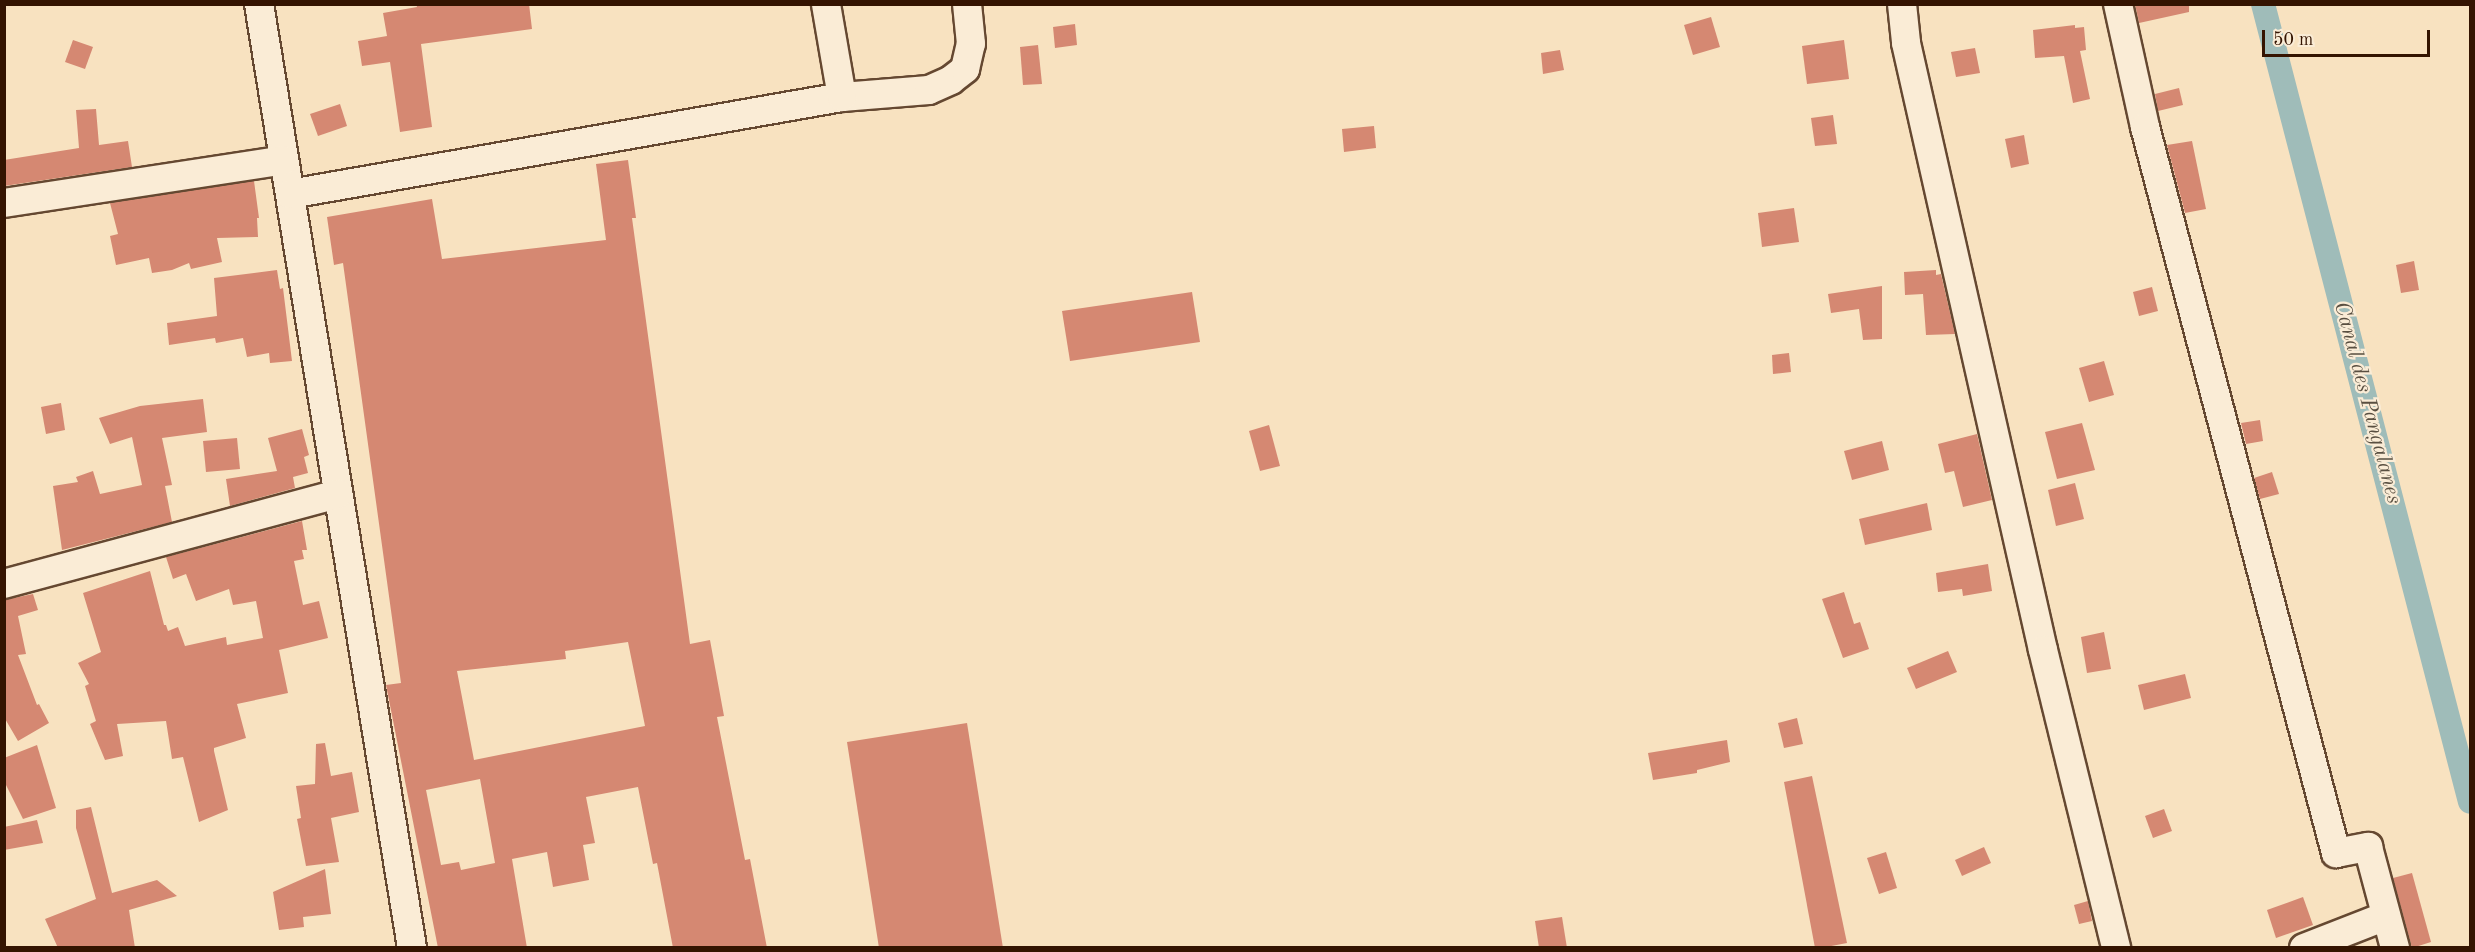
<!DOCTYPE html>
<html>
<head>
<meta charset="utf-8">
<style>
	body { margin:0 }
	#map { position:relative; width:2475px; height:952px; overflow:hidden; background:#f8e2c0; font-family:"Old Standard TT",serif }
	div>[style] { position:absolute }
	[style*='--x'] { left:calc(var(--x)*1px); top:calc(var(--y)*1px); width:calc(var(--w)*1px); rotate:calc(var(--a)*1deg) }
	.canal>* { height:24px; margin:-12px; padding:0 12px; transform-origin:12px; border-radius:12px; background:#9fbcb9 }
	.building>* { inset:0; background:#d58872 }
	.roads { filter:drop-shadow(2px 0 #654831) drop-shadow(-2px 0 #654831) drop-shadow(0 2px #654831) drop-shadow(0 -2px #654831) }
	.minor>* { height:28px; margin:-14px; padding:0 14px; transform-origin:14px; border-radius:14px; background:#faecd6 }
	span { translate:-50% -50%; white-space:nowrap; text-align:center; line-height:1.15; -webkit-text-stroke:4.5px #faecd6; paint-order:stroke }
	.water-label { font-size:22px; color:#594f41; font-style:italic }
	.frame { position:absolute; inset:0; border:6px solid #341401; pointer-events:none }
	.scale { position:absolute; left:2262px; top:30px; width:168px; height:27px; box-sizing:border-box; border:3px solid #341401; border-top:0; padding-left:8px; font-size:18px; line-height:21px; white-space:nowrap; color:#341401; -webkit-text-stroke:4px #faecd6; paint-order:stroke }
</style>
</head>
<body>
<div id="map">
	<div class="canal">
		<div style="--x:2263;--y:4;--w:824;--a:75.46"></div>
	</div>
	<div class="building">
		<div style="clip-path:polygon(416px 4px,529px 4px,532px 29px,421px 44px,432px 127px,400px 132px,390px 62px,362px 66px,358px 41px,387px 36px,383px 13px,417px 7px)"></div>
		<div style="clip-path:polygon(2135px 4px,2189px 4px,2189px 12px,2139px 23px)"></div>
		<div style="clip-path:polygon(1711px 17px,1720px 47px,1693px 55px,1684px 25px)"></div>
		<div style="clip-path:polygon(1075px 24px,1077px 45px,1055px 48px,1053px 27px)"></div>
		<div style="clip-path:polygon(2075px 25px,2075px 28px,2084px 27px,2086px 50px,2080px 51px,2090px 99px,2073px 103px,2064px 56px,2035px 58px,2033px 30px)"></div>
		<div style="clip-path:polygon(73px 40px,93px 47px,85px 69px,65px 62px)"></div>
		<div style="clip-path:polygon(1844px 40px,1849px 79px,1807px 84px,1802px 46px)"></div>
		<div style="clip-path:polygon(1038px 45px,1042px 84px,1023px 85px,1020px 47px)"></div>
		<div style="clip-path:polygon(1975px 48px,1980px 73px,1956px 77px,1951px 52px)"></div>
		<div style="clip-path:polygon(1560px 50px,1564px 70px,1543px 74px,1541px 53px)"></div>
		<div style="clip-path:polygon(2179px 88px,2183px 105px,2158px 111px,2155px 94px)"></div>
		<div style="clip-path:polygon(340px 104px,347px 126px,318px 136px,310px 114px)"></div>
		<div style="clip-path:polygon(96px 109px,99px 145px,128px 141px,132px 167px,4px 186px,4px 160px,79px 148px,76px 110px)"></div>
		<div style="clip-path:polygon(1833px 115px,1837px 144px,1815px 146px,1811px 118px)"></div>
		<div style="clip-path:polygon(1374px 126px,1376px 148px,1344px 152px,1342px 129px)"></div>
		<div style="clip-path:polygon(2024px 135px,2029px 164px,2011px 168px,2005px 139px)"></div>
		<div style="clip-path:polygon(2192px 141px,2206px 209px,2185px 213px,2167px 145px)"></div>
		<div style="clip-path:polygon(evenodd,628px 160px,636px 218px,632px 218px,690px 644px,710px 640px,724px 716px,717px 717px,745px 860px,750px 859px,767px 948px,673px 948px,657px 863px,653px 864px,638px 787px,586px 797px,595px 843px,583px 845px,589px 880px,553px 887px,547px 852px,512px 859px,527px 948px,438px 948px,386px 685px,401px 683px,343px 263px,334px 265px,327px 217px,432px 199px,442px 259px,606px 240px,596px 164px,628px 160px,628px 642px,645px 726px,474px 760px,457px 671px,566px 659px,565px 651px,628px 642px,628px 160px,480px 779px,495px 863px,461px 870px,459px 862px,441px 865px,426px 790px,480px 779px)"></div>
		<div style="clip-path:polygon(254px 181px,259px 218px,257px 218px,258px 237px,217px 238px,222px 262px,191px 269px,189px 263px,172px 270px,152px 273px,149px 258px,116px 265px,110px 236px,118px 234px,110px 203px)"></div>
		<div style="clip-path:polygon(1794px 208px,1799px 242px,1762px 247px,1758px 213px)"></div>
		<div style="clip-path:polygon(2414px 261px,2419px 290px,2401px 293px,2396px 265px)"></div>
		<div style="clip-path:polygon(277px 270px,280px 289px,283px 288px,292px 361px,270px 363px,269px 353px,247px 357px,243px 338px,216px 343px,215px 338px,169px 345px,167px 323px,217px 316px,214px 278px)"></div>
		<div style="clip-path:polygon(1936px 270px,1936px 275px,1941px 274px,1955px 334px,1926px 335px,1923px 294px,1905px 295px,1904px 272px)"></div>
		<div style="clip-path:polygon(1882px 286px,1882px 339px,1863px 340px,1859px 309px,1831px 313px,1828px 294px)"></div>
		<div style="clip-path:polygon(2152px 287px,2158px 311px,2139px 316px,2133px 292px)"></div>
		<div style="clip-path:polygon(1192px 292px,1200px 342px,1070px 361px,1062px 311px)"></div>
		<div style="clip-path:polygon(1789px 353px,1791px 372px,1773px 374px,1772px 355px)"></div>
		<div style="clip-path:polygon(2104px 361px,2114px 395px,2089px 402px,2079px 368px)"></div>
		<div style="clip-path:polygon(203px 399px,207px 432px,162px 438px,172px 485px,165px 486px,172px 522px,62px 550px,53px 486px,78px 482px,76px 477px,93px 471px,100px 494px,142px 485px,132px 437px,110px 444px,99px 418px,140px 406px)"></div>
		<div style="clip-path:polygon(61px 403px,65px 430px,46px 434px,41px 407px)"></div>
		<div style="clip-path:polygon(2260px 420px,2263px 441px,2246px 444px,2241px 423px)"></div>
		<div style="clip-path:polygon(2082px 423px,2095px 470px,2057px 479px,2045px 432px)"></div>
		<div style="clip-path:polygon(1269px 425px,1280px 466px,1260px 471px,1249px 431px)"></div>
		<div style="clip-path:polygon(302px 429px,309px 455px,304px 457px,308px 473px,293px 477px,295px 488px,230px 506px,226px 479px,277px 471px,268px 438px)"></div>
		<div style="clip-path:polygon(1977px 434px,1992px 500px,1963px 507px,1954px 471px,1945px 473px,1938px 444px)"></div>
		<div style="clip-path:polygon(237px 438px,240px 469px,206px 472px,203px 441px)"></div>
		<div style="clip-path:polygon(1882px 441px,1889px 470px,1852px 480px,1844px 451px)"></div>
		<div style="clip-path:polygon(2272px 472px,2279px 494px,2260px 499px,2254px 478px)"></div>
		<div style="clip-path:polygon(2075px 483px,2084px 519px,2056px 526px,2048px 490px)"></div>
		<div style="clip-path:polygon(1927px 503px,1932px 530px,1865px 545px,1859px 519px)"></div>
		<div style="clip-path:polygon(302px 521px,307px 550px,302px 550px,304px 559px,294px 561px,303px 605px,319px 601px,328px 638px,279px 650px,288px 693px,237px 704px,246px 738px,214px 748px,214px 751px,228px 810px,199px 822px,183px 757px,172px 759px,166px 721px,117px 724px,123px 756px,105px 760px,90px 724px,96px 721px,85px 686px,89px 684px,78px 663px,101px 652px,83px 593px,150px 571px,164px 625px,166px 625px,168px 631px,178px 627px,185px 646px,226px 637px,227px 645px,263px 638px,256px 601px,233px 605px,229px 589px,196px 601px,186px 574px,173px 579px,166px 557px)"></div>
		<div style="clip-path:polygon(1988px 564px,1992px 591px,1963px 596px,1962px 589px,1938px 592px,1936px 573px)"></div>
		<div style="clip-path:polygon(1844px 592px,1854px 624px,1860px 622px,1869px 649px,1843px 658px,1822px 599px)"></div>
		<div style="clip-path:polygon(33px 594px,38px 610px,18px 616px,26px 654px,18px 655px,37px 705px,39px 704px,49px 723px,18px 741px,4px 717px,4px 600px)"></div>
		<div style="clip-path:polygon(2104px 632px,2111px 669px,2087px 673px,2081px 637px)"></div>
		<div style="clip-path:polygon(1948px 651px,1957px 672px,1916px 689px,1907px 668px)"></div>
		<div style="clip-path:polygon(2185px 674px,2191px 698px,2144px 710px,2138px 685px)"></div>
		<div style="clip-path:polygon(1797px 718px,1803px 744px,1784px 748px,1778px 723px)"></div>
		<div style="clip-path:polygon(967px 723px,1003px 948px,879px 948px,847px 742px)"></div>
		<div style="clip-path:polygon(1727px 740px,1730px 762px,1697px 770px,1697px 773px,1653px 780px,1648px 753px)"></div>
		<div style="clip-path:polygon(325px 743px,331px 776px,352px 772px,359px 812px,331px 818px,339px 862px,306px 866px,297px 819px,301px 818px,296px 786px,315px 784px,316px 744px)"></div>
		<div style="clip-path:polygon(37px 745px,56px 808px,23px 819px,4px 781px,4px 758px)"></div>
		<div style="clip-path:polygon(1812px 776px,1847px 943px,1821px 948px,1815px 948px,1784px 782px)"></div>
		<div style="clip-path:polygon(91px 807px,112px 893px,157px 880px,177px 896px,129px 910px,135px 948px,58px 948px,45px 919px,96px 899px,76px 828px,76px 810px)"></div>
		<div style="clip-path:polygon(2164px 809px,2172px 831px,2153px 838px,2145px 816px)"></div>
		<div style="clip-path:polygon(37px 820px,43px 843px,4px 850px,4px 827px)"></div>
		<div style="clip-path:polygon(1984px 847px,1991px 863px,1962px 876px,1955px 860px)"></div>
		<div style="clip-path:polygon(1886px 852px,1897px 888px,1879px 894px,1867px 858px)"></div>
		<div style="clip-path:polygon(325px 869px,331px 914px,303px 917px,304px 927px,279px 930px,273px 892px)"></div>
		<div style="clip-path:polygon(2412px 873px,2431px 942px,2412px 948px,2393px 878px)"></div>
		<div style="clip-path:polygon(2303px 897px,2313px 925px,2276px 938px,2267px 910px)"></div>
		<div style="clip-path:polygon(2088px 901px,2092px 921px,2079px 924px,2074px 905px)"></div>
		<div style="clip-path:polygon(1562px 917px,1567px 948px,1539px 948px,1535px 921px)"></div>
	</div>
	<div class="roads">
		<div class="minor">
			<div style="--x:259;--y:4;--w:956;--a:80.79"></div>
			<div style="--x:1902;--y:4;--w:39;--a:84"></div>
			<div style="--x:1906;--y:43;--w:622;--a:77.28"></div>
			<div style="--x:2043;--y:650;--w:307;--a:76.2"></div>
			<div style="--x:2118;--y:4;--w:126;--a:77.6"></div>
			<div style="--x:2145;--y:127;--w:751;--a:75.26"></div>
			<div style="--x:2336;--y:853;--w:33;--a:-11"></div>
			<div style="--x:2368;--y:847;--w:105;--a:75"></div>
			<div style="--x:842;--y:97;--w:87;--a:-4.6"></div>
			<div style="--x:929;--y:90;--w:24;--a:-24"></div>
			<div style="--x:951;--y:80;--w:18;--a:-38"></div>
			<div style="--x:965;--y:69;--w:26;--a:-77"></div>
			<div style="--x:971;--y:44;--w:40;--a:-95.7"></div>
			<div style="--x:290;--y:194;--w:560;--a:-9.97"></div>
			<div style="--x:842;--y:97;--w:94;--a:-99.8"></div>
			<div style="--x:4;--y:203;--w:283;--a:-8.7"></div>
			<div style="--x:4;--y:584;--w:346;--a:-15.1"></div>
			<div style="--x:2304;--y:948;--w:88;--a:-21.3"></div>
		</div>
	</div>
	<div class="water-label">
		<span style="left:2367px;top:403px;rotate:75deg">Canal des Pangalanes</span>
	</div>
	<div class="frame"></div>
	<div class="scale">50 m</div>
</div>
</body>
</html>
